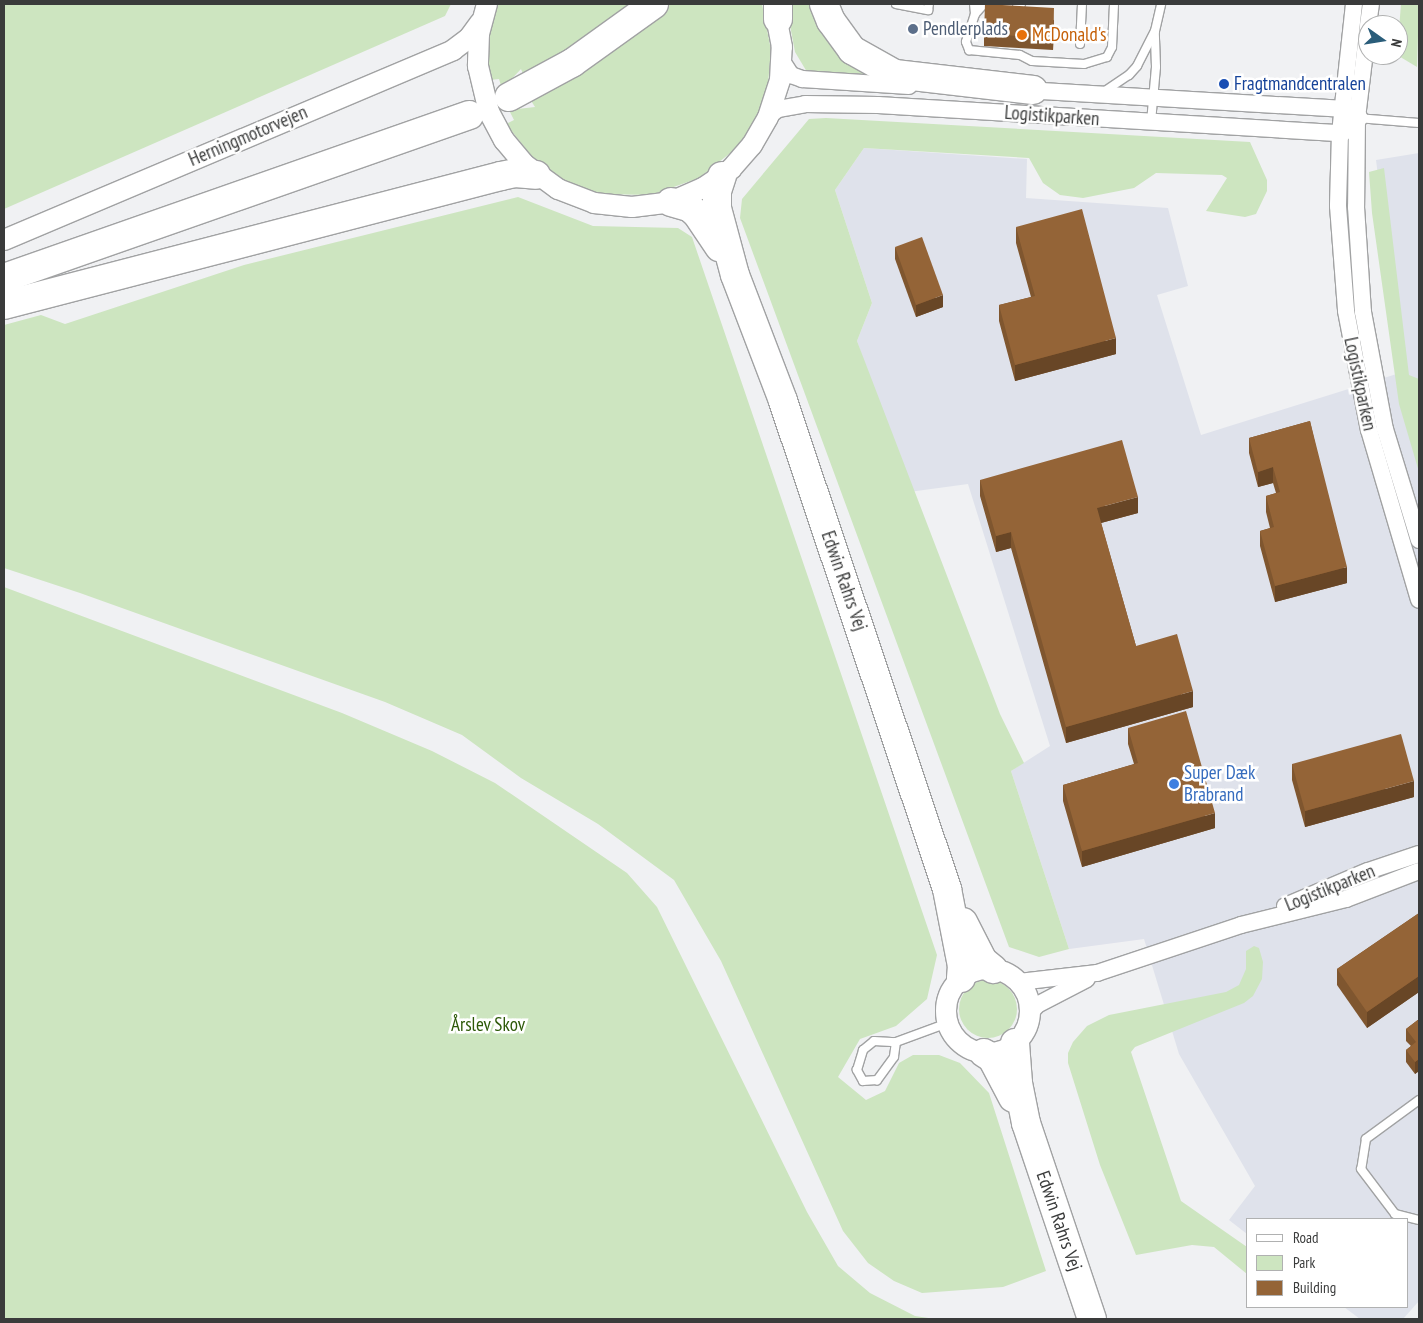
<!DOCTYPE html>
<html>
<head>
<meta charset="utf-8">
<style>
	body { margin:0 }
	#map { position:relative; width:1423px; height:1323px; overflow:hidden; background:#f0f1f3; font-family:"PT Sans Narrow",sans-serif }
	div>[style] { position:absolute }
	[style*='--x'] { left:calc(var(--x)*1px); top:calc(var(--y)*1px); width:calc(var(--w)*1px); rotate:calc(var(--a)*1deg) }
	.built>* { inset:0; background:#dfe2eb }
	.green>* { inset:0; background:#cde5c0 }
	.round { border-radius:50% }
	.roads { filter:drop-shadow(1px 0 #a1a2a3) drop-shadow(-1px 0 #a1a2a3) drop-shadow(0 1px #a1a2a3) drop-shadow(0 -1px #a1a2a3) }
	.service>* { height:8px; margin:-4px; padding:0 4px; transform-origin:4px; border-radius:4px; background:#fff }
	.minor>* { height:16px; margin:-8px; padding:0 8px; transform-origin:8px; border-radius:8px; background:#fff }
	.tertiary>* { height:20px; margin:-10px; padding:0 10px; transform-origin:10px; border-radius:10px; background:#fff }
	.tertiary>.ring { margin:-10px; padding:0; box-sizing:content-box; background:none; border:20px solid #fff; border-radius:50% }
	.trunk>* { height:28px; margin:-14px; padding:0 14px; transform-origin:14px; border-radius:14px; background:#fff }
	.motorway>* { height:28px; margin:-14px; padding:0 14px; transform-origin:14px; border-radius:14px; background:#fff }
	.wall>* { inset:0; background:#7f562f }
	.shaded-wall>* { inset:0; background:#684626 }
	.building>* { inset:0; background:#946437 }
	.dots>* { width:14px; height:14px; translate:-50% -50%; box-sizing:border-box; border:2px solid #fff; border-radius:50% }
	span { translate:-50% -50%; white-space:nowrap; text-align:center; line-height:1.15; -webkit-text-stroke:5px #fff; paint-order:stroke }
	.service-label { font-size:19px; color:#4e5e75 }
	.left { translate:0 -50%; text-align:left }
	.food-label { font-size:19px; color:#c56008 }
	.transit-label { font-size:19px; color:#164399 }
	.street-label { font-size:19px; color:#3a3b3b }
	.shop-label { font-size:19px; color:#366cbe }
	.park-label { font-size:19px; color:#2d5908 }
	.frame { position:absolute; inset:0; border:5px solid #3a3b3b; pointer-events:none }
	.legend { position:absolute; left:1246px; top:1218px; width:162px; height:90px; box-sizing:border-box; background:#fff; border:1px solid #b0b1b1; margin:0; padding:6px 9px; list-style:none; font-size:15px; color:#3a3b3b }
	.legend li { display:flex; align-items:center; gap:10px; height:25px }
	.legend b { width:25px; border:1px solid #b0b1b1 }
	.north { position:absolute; left:1358px; top:15px; width:50px; height:50px; box-sizing:border-box; background:#fff; border:1px solid #b0b1b1; border-radius:50%; rotate:103deg; font-size:14px; font-weight:700; line-height:20px; text-align:center; color:#3a3b3b }
	.north::after { content:''; display:block; margin:auto; width:18px; height:22px; background:#2a5d7a; clip-path:polygon(50% 0,100% 100%,50% 72%,0 100%) }
</style>
</head>
<body>
<div id="map">
	<div class="built">
		<div style="clip-path:polygon(864px 148px,1027px 159px,1026px 198px,1168px 208px,1188px 286px,1157px 295px,1201px 435px,1403px 372px,1376px 160px,1419px 153px,1419px 1301px,1403px 1319px,1360px 1319px,1344px 1307px,1407px 1307px,1407px 1219px,1247px 1219px,1247px 1234px,1229px 1220px,1255px 1186px,1179px 1054px,1144px 939px,1069px 949px,1011px 771px,1050px 746px,968px 484px,909px 492px,857px 341px,872px 303px,835px 190px)"></div>
	</div>
	<div class="green">
		<div style="clip-path:polygon(4px 4px,451px 4px,445px 16px,4px 209px)"></div>
		<div style="clip-path:polygon(497px 4px,645px 4px,527px 83px,521px 69px,502px 89px,499px 79px,490px 80px,488px 62px,490px 27px)"></div>
		<div style="clip-path:polygon(670px 4px,762px 4px,771px 50px,768px 84px,757px 117px,739px 146px,699px 178px,651px 195px,599px 194px,567px 183px,538px 164px,506px 124px,514px 120px,509px 110px,535px 107px,530px 99px)"></div>
		<div style="clip-path:polygon(786px 4px,815px 4px,866px 71px,865px 77px,807px 72px,795px 52px)"></div>
		<div style="clip-path:polygon(1401px 4px,1419px 4px,1417px 67px,1397px 55px)"></div>
		<div style="clip-path:polygon(826px 118px,1250px 142px,1267px 180px,1267px 191px,1256px 214px,1245px 217px,1206px 211px,1227px 178px,1222px 175px,1156px 173px,1134px 188px,1083px 198px,1060px 195px,1043px 183px,1029px 158px,864px 148px,835px 190px,872px 303px,857px 341px,1000px 714px,1024px 763px,1011px 771px,1069px 949px,1039px 957px,1009px 947px,740px 218px,742px 199px,809px 119px)"></div>
		<div style="clip-path:polygon(1384px 168px,1409px 375px,1419px 379px,1419px 472px,1399px 404px,1372px 213px,1369px 172px)"></div>
		<div style="clip-path:polygon(518px 197px,593px 226px,678px 228px,692px 237px,937px 955px,927px 999px,896px 1026px,860px 1039px,838px 1077px,866px 1100px,885px 1091px,899px 1063px,913px 1055px,939px 1055px,960px 1063px,989px 1093px,1046px 1271px,1003px 1287px,922px 1293px,894px 1281px,868px 1263px,843px 1231px,721px 961px,674px 880px,598px 824px,521px 778px,462px 735px,385px 702px,80px 593px,4px 568px,4px 325px,41px 315px,65px 324px,244px 265px)"></div>
		<div style="clip-path:polygon(4px 587px,342px 713px,432px 751px,495px 783px,627px 873px,657px 907px,807px 1212px,838px 1266px,870px 1293px,915px 1316px,935px 1319px,4px 1319px)"></div>
		<div style="clip-path:polygon(1254px 946px,1259px 948px,1263px 962px,1262px 979px,1253px 996px,1244px 1003px,1135px 1047px,1131px 1052px,1181px 1201px,1247px 1247px,1247px 1274px,1214px 1247px,1192px 1245px,1136px 1255px,1100px 1165px,1068px 1063px,1068px 1053px,1073px 1042px,1087px 1026px,1109px 1015px,1226px 992px,1239px 985px,1246px 969px,1246px 951px)"></div>
		<div class="round" style="left:959px;top:980px;width:58px;height:58px"></div>
	</div>
	<div class="roads">
		<div class="service">
			<div style="--x:896;--y:4;--w:33;--a:11"></div>
			<div style="--x:928;--y:10;--w:6;--a:-81"></div>
			<div style="--x:974;--y:4;--w:10;--a:84"></div>
			<div style="--x:975;--y:14;--w:29;--a:108"></div>
			<div style="--x:966;--y:42;--w:9;--a:69"></div>
			<div style="--x:969;--y:50;--w:51;--a:5.6"></div>
			<div style="--x:1020;--y:55;--w:13;--a:27"></div>
			<div style="--x:1032;--y:61;--w:52;--a:3.3"></div>
			<div style="--x:1084;--y:64;--w:24;--a:-17"></div>
			<div style="--x:1107;--y:57;--w:11;--a:-63"></div>
			<div style="--x:1112;--y:47;--w:43;--a:-87.3"></div>
			<div style="--x:1017;--y:4;--w:4;--a:0"></div>
			<div style="--x:975;--y:14;--w:13;--a:-48"></div>
			<div style="--x:1080;--y:44;--w:40;--a:-87.1"></div>
			<div style="--x:1105;--y:91;--w:29;--a:-34"></div>
			<div style="--x:1129;--y:75;--w:12;--a:-48"></div>
			<div style="--x:1137;--y:66;--w:39;--a:-63"></div>
			<div style="--x:1155;--y:31;--w:28;--a:-77"></div>
			<div style="--x:1357;--y:118;--w:62;--a:4.6"></div>
			<div style="--x:1151;--y:122;--w:55;--a:-84.8"></div>
			<div style="--x:1156;--y:67;--w:35;--a:-92"></div>
			<div style="--x:896;--y:1042;--w:15;--a:98"></div>
			<div style="--x:894;--y:1057;--w:29;--a:126"></div>
			<div style="--x:877;--y:1080;--w:14;--a:176"></div>
			<div style="--x:863;--y:1081;--w:13;--a:-119"></div>
			<div style="--x:857;--y:1070;--w:21;--a:-73"></div>
			<div style="--x:863;--y:1050;--w:14;--a:-39"></div>
			<div style="--x:874;--y:1041;--w:22;--a:3"></div>
			<div style="--x:896;--y:1042;--w:55;--a:-20.1"></div>
			<div style="--x:1419;--y:1100;--w:66;--a:143.7"></div>
			<div style="--x:1366;--y:1139;--w:30;--a:99"></div>
			<div style="--x:1361;--y:1169;--w:56;--a:52.9"></div>
			<div style="--x:1395;--y:1214;--w:25;--a:14"></div>
		</div>
		<div class="minor">
			<div style="--x:1354;--y:4;--w:130;--a:96.2"></div>
			<div style="--x:1340;--y:133;--w:73;--a:91.6"></div>
			<div style="--x:1338;--y:206;--w:105;--a:85.6"></div>
			<div style="--x:1346;--y:311;--w:121;--a:79.1"></div>
			<div style="--x:1369;--y:430;--w:177;--a:73.6"></div>
			<div style="--x:1368;--y:25;--w:21;--a:-82"></div>
			<div style="--x:1368;--y:27;--w:92;--a:96.9"></div>
			<div style="--x:1357;--y:118;--w:89;--a:90.6"></div>
			<div style="--x:1356;--y:207;--w:105;--a:86.2"></div>
			<div style="--x:1363;--y:312;--w:119;--a:79.4"></div>
			<div style="--x:1385;--y:429;--w:116;--a:73"></div>
			<div style="--x:782;--y:61;--w:17;--a:57"></div>
			<div style="--x:791;--y:75;--w:12;--a:20"></div>
			<div style="--x:802;--y:79;--w:107;--a:3.7"></div>
			<div style="--x:1025;--y:90;--w:317;--a:3.4"></div>
			<div style="--x:768;--y:117;--w:13;--a:-39"></div>
			<div style="--x:778;--y:109;--w:27;--a:-10"></div>
			<div style="--x:805;--y:104;--w:73;--a:0.8"></div>
			<div style="--x:878;--y:105;--w:463;--a:3.5"></div>
			<div style="--x:1285;--y:906;--w:90;--a:-22.9"></div>
			<div style="--x:1368;--y:871;--w:54;--a:-18.4"></div>
			<div style="--x:1019;--y:982;--w:79;--a:-6.6"></div>
			<div style="--x:1097;--y:973;--w:152;--a:-18.4"></div>
			<div style="--x:1241;--y:925;--w:108;--a:-13.9"></div>
			<div style="--x:1346;--y:899;--w:78;--a:-21"></div>
			<div style="--x:1030;--y:1013;--w:11;--a:-49"></div>
			<div style="--x:1037;--y:1005;--w:56;--a:-27.5"></div>
		</div>
		<div class="tertiary">
			<div style="--x:487;--y:4;--w:31;--a:105"></div>
			<div style="--x:479;--y:34;--w:32;--a:92"></div>
			<div style="--x:478;--y:66;--w:47;--a:76.6"></div>
			<div style="--x:489;--y:112;--w:32;--a:62"></div>
			<div style="--x:504;--y:140;--w:31;--a:50"></div>
			<div style="--x:524;--y:164;--w:42;--a:36.3"></div>
			<div style="--x:558;--y:189;--w:39;--a:21"></div>
			<div style="--x:594;--y:203;--w:38;--a:6"></div>
			<div style="--x:632;--y:207;--w:39;--a:-7"></div>
			<div style="--x:671;--y:202;--w:35;--a:-24"></div>
			<div style="--x:703;--y:188;--w:34;--a:-34"></div>
			<div style="--x:731;--y:169;--w:32;--a:-49"></div>
			<div style="--x:752;--y:145;--w:32;--a:-60"></div>
			<div style="--x:768;--y:117;--w:39;--a:-72"></div>
			<div style="--x:780;--y:80;--w:33;--a:-87"></div>
			<div style="--x:782;--y:47;--w:42;--a:-101"></div>
			<div style="--x:1340;--y:133;--w:23;--a:-41"></div>
			<div style="--x:1357;--y:118;--w:18;--a:-151"></div>
			<div style="--x:4;--y:240;--w:488;--a:-22.9"></div>
			<div style="--x:453;--y:50;--w:20;--a:-37"></div>
			<div style="--x:469;--y:38;--w:19;--a:-54"></div>
			<div class="ring" style="left:946px;top:969px;width:64px;height:64px"></div>
		</div>
		<div class="trunk">
			<div style="--x:509;--y:97;--w:72;--a:-28.4"></div>
			<div style="--x:572;--y:63;--w:101;--a:-35.7"></div>
			<div style="--x:722;--y:176;--w:16;--a:108"></div>
			<div style="--x:717;--y:191;--w:17;--a:90"></div>
			<div style="--x:717;--y:208;--w:69;--a:75"></div>
			<div style="--x:735;--y:275;--w:135;--a:69.1"></div>
			<div style="--x:783;--y:401;--w:515;--a:71.42"></div>
			<div style="--x:947;--y:889;--w:78;--a:79"></div>
			<div style="--x:962;--y:966;--w:12;--a:95"></div>
			<div style="--x:671;--y:202;--w:19;--a:16"></div>
			<div style="--x:689;--y:207;--w:11;--a:41"></div>
			<div style="--x:697;--y:214;--w:40;--a:56"></div>
			<div style="--x:4;--y:278;--w:493;--a:-19.3"></div>
			<div style="--x:4;--y:305;--w:513;--a:-14.55"></div>
			<div style="--x:501;--y:176;--w:14;--a:-12"></div>
			<div style="--x:515;--y:173;--w:21;--a:5"></div>
			<div style="--x:963;--y:922;--w:44;--a:62.9"></div>
			<div style="--x:983;--y:961;--w:13;--a:39"></div>
			<div style="--x:1015;--y:1043;--w:40;--a:85.7"></div>
			<div style="--x:1018;--y:1083;--w:41;--a:78.7"></div>
			<div style="--x:1026;--y:1123;--w:207;--a:71.4"></div>
			<div style="--x:984;--y:1053;--w:9;--a:32"></div>
			<div style="--x:992;--y:1058;--w:45;--a:62.3"></div>
		</div>
		<div class="motorway">
			<div style="--x:778;--y:4;--w:15;--a:90"></div>
			<div style="--x:824;--y:4;--w:18;--a:68"></div>
			<div style="--x:831;--y:21;--w:36;--a:54"></div>
			<div style="--x:852;--y:50;--w:49;--a:29.2"></div>
			<div style="--x:895;--y:74;--w:139;--a:6.6"></div>
		</div>
	</div>
	<div class="wall">
		<div style="clip-path:polygon(1054px 20px,1053px 50px,984px 46px,984px 34px)"></div>
		<div style="clip-path:polygon(1016px 227px,1116px 354px,1015px 381px,999px 321px,999px 305px,1031px 297px,1016px 243px)"></div>
		<div style="clip-path:polygon(895px 247px,943px 307px,916px 317px,895px 259px)"></div>
		<div style="clip-path:polygon(1310px 421px,1347px 583px,1275px 602px,1260px 546px,1260px 531px,1270px 528px,1266px 512px,1266px 496px,1276px 493px,1273px 483px,1258px 487px,1249px 453px,1249px 438px)"></div>
		<div style="clip-path:polygon(980px 480px,1138px 513px,1101px 523px,1136px 646px,1193px 707px,1066px 743px,1011px 548px,996px 552px,980px 496px)"></div>
		<div style="clip-path:polygon(1128px 728px,1215px 828px,1082px 867px,1063px 801px,1063px 785px,1134px 764px,1128px 744px)"></div>
		<div style="clip-path:polygon(1292px 764px,1414px 797px,1305px 827px,1292px 780px)"></div>
		<div style="clip-path:polygon(1419px 913px,1419px 992px,1367px 1028px,1337px 985px,1337px 969px)"></div>
		<div style="clip-path:polygon(1419px 1019px,1419px 1071px,1415px 1074px,1406px 1062px,1406px 1050px,1411px 1046px,1406px 1041px,1406px 1029px)"></div>
	</div>
	<div class="shaded-wall">
		<div style="clip-path:polygon(1054px 8px,1054px 20px,1053px 50px,1053px 38px)"></div>
		<div style="clip-path:polygon(943px 295px,943px 307px,916px 317px,916px 305px)"></div>
		<div style="clip-path:polygon(1116px 338px,1116px 354px,1015px 381px,1015px 365px)"></div>
		<div style="clip-path:polygon(1273px 467px,1273px 483px,1258px 487px,1258px 472px)"></div>
		<div style="clip-path:polygon(1138px 497px,1138px 513px,1097px 524px,1097px 508px)"></div>
		<div style="clip-path:polygon(1011px 532px,1011px 548px,996px 552px,996px 536px)"></div>
		<div style="clip-path:polygon(1347px 567px,1347px 583px,1275px 602px,1275px 586px)"></div>
		<div style="clip-path:polygon(1193px 691px,1193px 707px,1066px 743px,1066px 727px)"></div>
		<div style="clip-path:polygon(1414px 781px,1414px 797px,1305px 827px,1305px 811px)"></div>
		<div style="clip-path:polygon(1215px 813px,1215px 828px,1082px 867px,1082px 851px)"></div>
		<div style="clip-path:polygon(1419px 976px,1419px 992px,1367px 1028px,1367px 1012px)"></div>
		<div style="clip-path:polygon(1419px 1059px,1419px 1071px,1415px 1074px,1415px 1062px)"></div>
	</div>
	<div class="building">
		<div style="clip-path:polygon(985px 4px,1054px 8px,1053px 38px,984px 34px)"></div>
		<div style="clip-path:polygon(1082px 209px,1116px 338px,1015px 365px,999px 305px,1035px 296px,1016px 227px)"></div>
		<div style="clip-path:polygon(922px 237px,943px 295px,916px 305px,895px 247px)"></div>
		<div style="clip-path:polygon(1310px 421px,1347px 567px,1275px 586px,1260px 531px,1274px 527px,1266px 496px,1280px 492px,1273px 467px,1258px 472px,1249px 438px)"></div>
		<div style="clip-path:polygon(1122px 440px,1138px 497px,1097px 508px,1136px 646px,1177px 634px,1193px 691px,1066px 727px,1011px 532px,996px 536px,980px 480px)"></div>
		<div style="clip-path:polygon(1186px 711px,1215px 813px,1082px 851px,1063px 785px,1138px 763px,1128px 728px)"></div>
		<div style="clip-path:polygon(1401px 734px,1414px 781px,1305px 811px,1292px 764px)"></div>
		<div style="clip-path:polygon(1419px 913px,1419px 976px,1367px 1012px,1337px 969px)"></div>
		<div style="clip-path:polygon(1419px 1019px,1419px 1059px,1415px 1062px,1406px 1050px,1416px 1042px,1406px 1029px)"></div>
	</div>
	<div class="dots">
		<div style="left:913px;top:29px;background:#5c6f8a"></div>
		<div style="left:1022px;top:35px;background:#e8710a"></div>
		<div style="left:1224px;top:84px;background:#1a4fb4"></div>
		<div style="left:1174px;top:784px;background:#3f7fe0"></div>
	</div>
	<div class="service-label">
		<span class="left" style="left:923px;top:29px">Pendlerplads</span>
	</div>
	<div class="food-label">
		<span class="left" style="left:1032px;top:35px">McDonald's</span>
	</div>
	<div class="transit-label">
		<span class="left" style="left:1234px;top:84px">Fragtmandcentralen</span>
	</div>
	<div class="street-label">
		<span style="left:1052px;top:116px;rotate:4deg">Logistikparken</span>
		<span style="left:248px;top:136px;rotate:-23deg">Herningmotorvejen</span>
		<span style="left:1360px;top:384px;rotate:78deg">Logistikparken</span>
		<span style="left:844px;top:581px;rotate:71deg">Edwin Rahrs Vej</span>
		<span style="left:1330px;top:888px;rotate:-22deg">Logistikparken</span>
		<span style="left:1059px;top:1221px;rotate:71deg">Edwin Rahrs Vej</span>
	</div>
	<div class="shop-label">
		<span class="left" style="left:1184px;top:784px">Super Dæk<br>Brabrand</span>
	</div>
	<div class="park-label">
		<span style="left:488px;top:1025px">Årslev Skov</span>
	</div>
	<div class="frame"></div>
	<ul class="legend">
	<li><b style="height:6px;background:#fff"></b>Road</li>
	<li><b style="height:14px;background:#cde5c0"></b>Park</li>
	<li><b style="height:14px;background:#946437"></b>Building</li>
	</ul>
	<div class="north">N</div>
</div>
</body>
</html>
